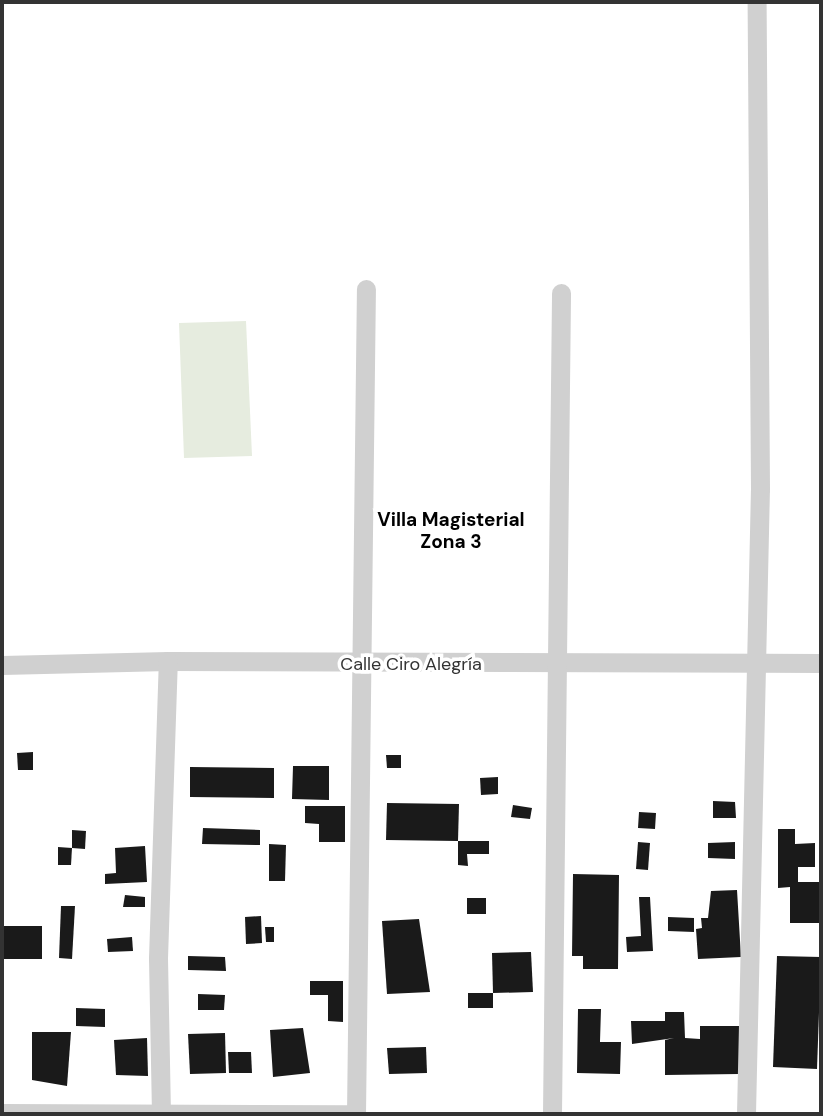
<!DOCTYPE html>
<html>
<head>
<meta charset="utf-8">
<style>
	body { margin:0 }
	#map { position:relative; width:823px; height:1116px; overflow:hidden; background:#fff; font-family:"DM Sans",sans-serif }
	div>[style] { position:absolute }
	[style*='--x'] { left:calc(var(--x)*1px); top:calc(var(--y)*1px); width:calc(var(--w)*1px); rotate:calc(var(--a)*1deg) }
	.green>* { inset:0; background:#e6ecdf }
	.building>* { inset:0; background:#1a1a1a }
	.minor>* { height:19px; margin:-9.5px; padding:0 9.5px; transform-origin:9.5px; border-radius:9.5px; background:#d0d0d0 }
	span { translate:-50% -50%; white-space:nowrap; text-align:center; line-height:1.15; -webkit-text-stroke:7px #fff; paint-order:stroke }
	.street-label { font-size:18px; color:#333 }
	.neighbourhood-label { font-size:19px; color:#000; font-weight:700 }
	.frame { position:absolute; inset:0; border:4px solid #333; pointer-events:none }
</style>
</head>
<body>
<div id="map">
	<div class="green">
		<div style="clip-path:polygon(246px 321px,252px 456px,184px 458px,179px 323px)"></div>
	</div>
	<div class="building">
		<div style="clip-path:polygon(33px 752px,33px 770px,18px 770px,17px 753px)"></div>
		<div style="clip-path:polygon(386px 755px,401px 755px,401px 768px,387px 768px)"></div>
		<div style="clip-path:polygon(293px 766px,329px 766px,329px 800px,292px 799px)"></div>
		<div style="clip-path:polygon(190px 767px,274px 768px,274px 798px,190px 797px)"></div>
		<div style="clip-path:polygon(498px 777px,498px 794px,481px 795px,480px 778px)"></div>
		<div style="clip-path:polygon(713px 801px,735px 802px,736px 818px,713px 818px)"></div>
		<div style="clip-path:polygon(387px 803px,459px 804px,458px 841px,386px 840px)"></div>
		<div style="clip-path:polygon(513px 805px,532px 808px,530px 819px,511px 817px)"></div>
		<div style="clip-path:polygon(305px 806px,345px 806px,345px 842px,319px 842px,319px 824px,305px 823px)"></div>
		<div style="clip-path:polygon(639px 812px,656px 813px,655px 829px,638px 828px)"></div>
		<div style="clip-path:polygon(203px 828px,260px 830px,260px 845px,202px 844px)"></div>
		<div style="clip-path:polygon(778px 829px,795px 829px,795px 844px,815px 843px,815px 867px,798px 867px,798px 882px,821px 882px,821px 923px,790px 923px,790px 887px,778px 888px)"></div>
		<div style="clip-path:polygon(72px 830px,86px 831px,85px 849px,72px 848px)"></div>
		<div style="clip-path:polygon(458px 841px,489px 841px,489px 854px,467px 854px,468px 866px,458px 865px)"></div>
		<div style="clip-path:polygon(638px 842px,650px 843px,648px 870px,636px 869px)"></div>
		<div style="clip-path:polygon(735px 842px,735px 859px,708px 858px,708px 843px)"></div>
		<div style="clip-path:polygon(269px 844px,286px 845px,285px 881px,269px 881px)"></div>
		<div style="clip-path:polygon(145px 846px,147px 882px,105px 884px,105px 874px,116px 873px,115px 848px)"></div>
		<div style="clip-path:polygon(58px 847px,72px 848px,71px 865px,58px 865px)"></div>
		<div style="clip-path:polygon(573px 874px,619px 875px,618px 969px,583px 969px,583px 956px,572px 956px)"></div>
		<div style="clip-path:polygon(737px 890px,741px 957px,698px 959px,696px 929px,702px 928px,701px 918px,708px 918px,711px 891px)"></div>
		<div style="clip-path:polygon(125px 895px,145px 897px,145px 907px,123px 907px)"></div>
		<div style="clip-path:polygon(639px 897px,650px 897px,653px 951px,627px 952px,626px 937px,641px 936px)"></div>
		<div style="clip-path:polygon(467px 898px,486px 898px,486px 914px,467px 914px)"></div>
		<div style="clip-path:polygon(61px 906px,75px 906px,72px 959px,59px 958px)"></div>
		<div style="clip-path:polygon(261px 916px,262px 943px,246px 944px,245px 917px)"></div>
		<div style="clip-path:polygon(668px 917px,694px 918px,694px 932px,668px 931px)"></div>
		<div style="clip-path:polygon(419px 919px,430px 992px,387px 994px,382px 921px)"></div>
		<div style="clip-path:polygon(2px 926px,42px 926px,42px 959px,2px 959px)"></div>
		<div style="clip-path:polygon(265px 927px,274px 927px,274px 942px,266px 942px)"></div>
		<div style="clip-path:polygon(132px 937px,133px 951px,108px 952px,107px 939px)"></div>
		<div style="clip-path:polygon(531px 952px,533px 992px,493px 993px,492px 953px)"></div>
		<div style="clip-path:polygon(188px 956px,225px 957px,226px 971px,188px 970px)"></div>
		<div style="clip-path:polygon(777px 956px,821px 957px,817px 1069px,773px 1067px)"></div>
		<div style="clip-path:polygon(310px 981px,343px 981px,343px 1022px,328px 1021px,328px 995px,310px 995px)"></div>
		<div style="clip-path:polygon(468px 993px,493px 993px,493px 1008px,468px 1008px)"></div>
		<div style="clip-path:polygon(198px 994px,225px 995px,224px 1010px,198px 1010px)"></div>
		<div style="clip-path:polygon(76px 1008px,105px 1009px,105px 1027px,76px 1026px)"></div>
		<div style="clip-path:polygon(578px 1009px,601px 1009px,600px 1042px,621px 1042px,620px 1074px,577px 1073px)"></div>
		<div style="clip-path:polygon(665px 1012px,684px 1012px,685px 1038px,700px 1039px,700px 1026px,739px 1026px,739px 1074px,665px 1075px,665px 1040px,674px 1038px,632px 1044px,631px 1021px,665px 1021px)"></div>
		<div style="clip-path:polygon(303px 1028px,310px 1073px,273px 1077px,270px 1030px)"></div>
		<div style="clip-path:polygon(32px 1032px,71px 1032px,67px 1086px,32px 1080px)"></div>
		<div style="clip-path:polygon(225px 1033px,226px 1073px,190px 1074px,188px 1034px)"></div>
		<div style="clip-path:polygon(147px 1038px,148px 1076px,116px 1075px,114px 1040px)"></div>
		<div style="clip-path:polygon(426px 1047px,427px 1073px,389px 1074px,387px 1048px)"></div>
		<div style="clip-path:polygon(228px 1052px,251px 1052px,252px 1073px,229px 1073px)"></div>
	</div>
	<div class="minor">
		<div style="--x:2;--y:665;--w:166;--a:-1.4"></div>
		<div style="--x:168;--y:661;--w:653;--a:0.18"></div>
		<div style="--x:2;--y:1113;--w:346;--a:0.2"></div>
		<div style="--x:161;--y:1114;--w:156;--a:-91.1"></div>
		<div style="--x:158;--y:958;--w:297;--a:-88.1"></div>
		<div style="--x:356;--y:1114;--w:825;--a:-89.31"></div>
		<div style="--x:552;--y:1114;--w:821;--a:-89.37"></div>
		<div style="--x:746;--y:1114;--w:625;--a:-88.72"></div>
		<div style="--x:760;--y:489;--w:487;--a:-90.4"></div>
	</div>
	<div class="street-label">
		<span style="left:411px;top:664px">Calle Ciro Alegría</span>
	</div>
	<div class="neighbourhood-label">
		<span style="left:451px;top:531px">Villa Magisterial<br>Zona 3</span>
	</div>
	<div class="frame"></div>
</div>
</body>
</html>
